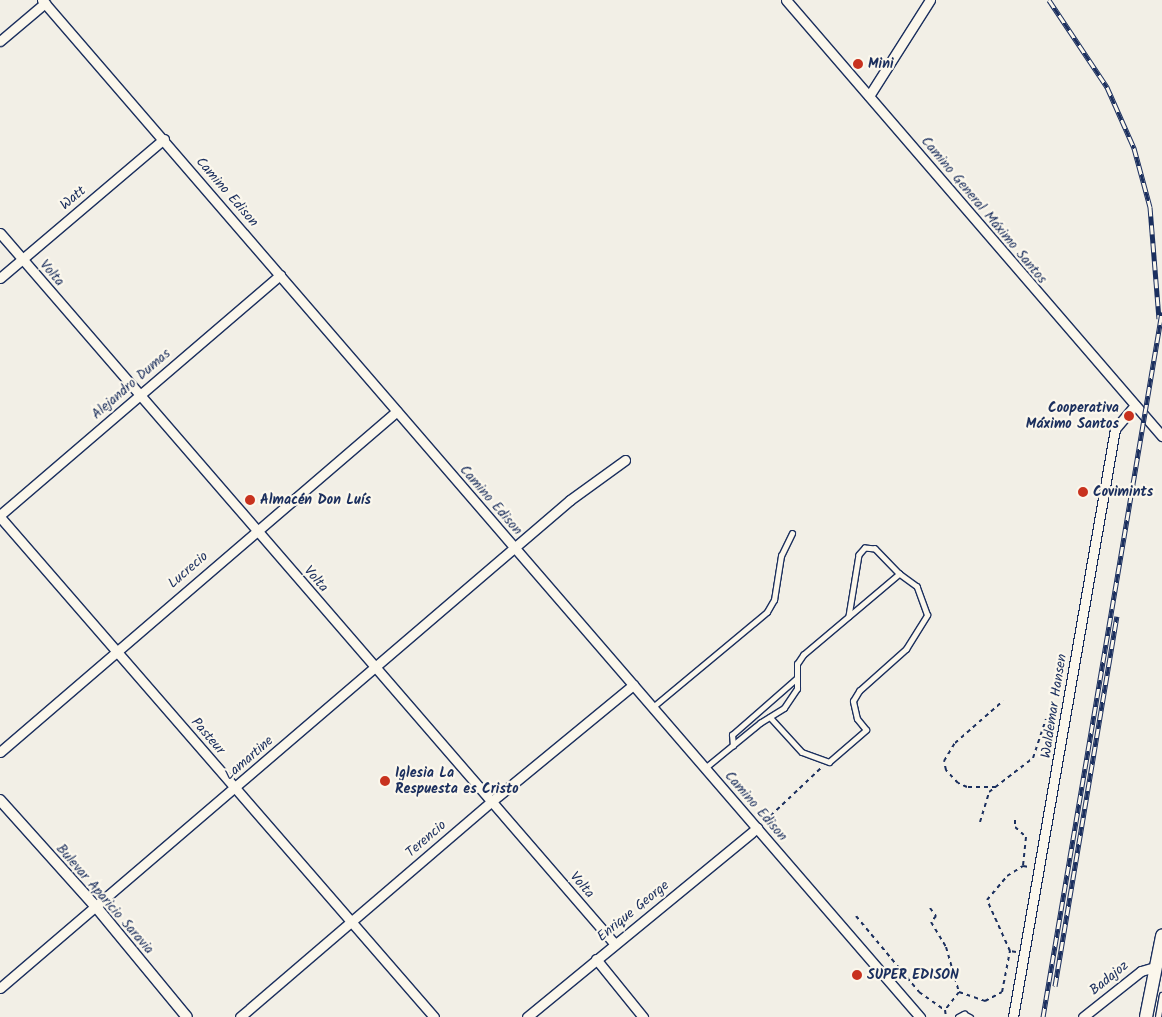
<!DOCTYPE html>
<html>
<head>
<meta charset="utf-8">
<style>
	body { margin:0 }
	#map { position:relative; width:1162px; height:1017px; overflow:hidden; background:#f2efe6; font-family:Kalam,sans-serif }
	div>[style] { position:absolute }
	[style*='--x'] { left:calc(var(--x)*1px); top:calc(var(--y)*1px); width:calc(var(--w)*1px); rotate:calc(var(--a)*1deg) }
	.path>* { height:2px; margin-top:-1px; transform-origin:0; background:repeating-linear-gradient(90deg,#1b2f5e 0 4px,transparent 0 8px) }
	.roads { filter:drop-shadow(1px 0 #1b2f5e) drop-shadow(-1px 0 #1b2f5e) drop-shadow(0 1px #1b2f5e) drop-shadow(0 -1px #1b2f5e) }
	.service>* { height:4.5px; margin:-2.25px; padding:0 2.25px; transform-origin:2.25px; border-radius:2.25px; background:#fbf7ec }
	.minor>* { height:9px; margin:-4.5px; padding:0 4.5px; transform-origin:4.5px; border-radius:4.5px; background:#fbf7ec }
	.tertiary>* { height:10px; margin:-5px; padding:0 5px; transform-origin:5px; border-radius:5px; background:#fbf7ec }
	.secondary>* { height:12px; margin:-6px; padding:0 6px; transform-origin:6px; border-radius:6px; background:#fbf7ec }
	.rail>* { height:5px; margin-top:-2.5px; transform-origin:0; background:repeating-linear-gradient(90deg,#fbf7ec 0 9px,#1b2f5e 0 18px); box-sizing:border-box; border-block:1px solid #1b2f5e }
	.dots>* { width:14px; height:14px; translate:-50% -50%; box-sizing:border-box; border:2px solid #fbf7ec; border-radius:50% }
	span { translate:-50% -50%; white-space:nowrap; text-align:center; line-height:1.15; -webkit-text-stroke:4.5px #fbf7ec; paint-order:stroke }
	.poi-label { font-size:14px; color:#1b2f5e; font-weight:700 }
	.left { translate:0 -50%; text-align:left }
	.right { translate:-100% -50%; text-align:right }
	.street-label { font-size:14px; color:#1b2f5e }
</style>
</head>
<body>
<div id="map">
	<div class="path">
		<div style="--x:996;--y:787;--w:29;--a:180"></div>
		<div style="--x:967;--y:787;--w:10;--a:-156"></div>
		<div style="--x:958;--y:783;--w:18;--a:-133"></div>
		<div style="--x:946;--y:770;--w:9;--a:-103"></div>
		<div style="--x:944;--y:761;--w:21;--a:-59"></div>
		<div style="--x:955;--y:743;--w:64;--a:-41.2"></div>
		<div style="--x:1015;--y:820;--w:7;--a:90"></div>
		<div style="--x:1015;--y:827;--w:15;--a:42"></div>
		<div style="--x:1026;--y:837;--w:29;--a:96"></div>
		<div style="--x:765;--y:821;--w:80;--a:-43.5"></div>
		<div style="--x:980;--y:822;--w:31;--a:-73"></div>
		<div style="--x:989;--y:792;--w:56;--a:-37.7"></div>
		<div style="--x:1033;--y:758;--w:41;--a:-71.6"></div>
		<div style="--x:930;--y:908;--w:10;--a:53"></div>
		<div style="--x:936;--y:916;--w:8;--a:130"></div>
		<div style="--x:931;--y:922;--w:29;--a:59"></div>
		<div style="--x:946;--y:947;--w:47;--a:73.9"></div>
		<div style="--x:959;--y:992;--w:23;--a:128"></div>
		<div style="--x:945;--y:1010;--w:7;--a:82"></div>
		<div style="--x:856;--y:916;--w:99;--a:50.3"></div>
		<div style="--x:919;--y:992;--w:32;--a:35"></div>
		<div style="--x:1016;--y:952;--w:6;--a:-171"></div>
		<div style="--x:1010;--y:951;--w:56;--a:-114.3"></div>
		<div style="--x:987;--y:900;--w:31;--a:-50"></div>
		<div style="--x:1007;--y:876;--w:19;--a:-32"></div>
		<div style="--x:1023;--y:866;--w:6;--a:9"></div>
		<div style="--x:959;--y:992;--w:28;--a:19"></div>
		<div style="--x:985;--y:1001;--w:19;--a:-28"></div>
		<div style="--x:1002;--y:992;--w:42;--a:-79"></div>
	</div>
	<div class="roads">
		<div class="service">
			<div style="--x:653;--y:707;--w:148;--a:-39.8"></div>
			<div style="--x:767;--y:612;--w:14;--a:-60"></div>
			<div style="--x:774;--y:600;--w:45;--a:-81"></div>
			<div style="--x:781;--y:556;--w:25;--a:-64"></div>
			<div style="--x:770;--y:717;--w:47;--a:47.6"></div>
			<div style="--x:802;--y:752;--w:29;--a:20"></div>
			<div style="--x:829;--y:762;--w:49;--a:-40.9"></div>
			<div style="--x:866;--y:730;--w:14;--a:-129"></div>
			<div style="--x:857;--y:719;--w:18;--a:-103"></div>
			<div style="--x:853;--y:701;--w:12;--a:-59"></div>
			<div style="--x:859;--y:691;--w:63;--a:-41.8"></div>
			<div style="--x:906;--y:649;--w:40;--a:-58"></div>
			<div style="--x:927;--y:615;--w:30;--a:-110"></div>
			<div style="--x:917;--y:587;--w:22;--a:-144"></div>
			<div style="--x:733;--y:746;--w:11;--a:-95"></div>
			<div style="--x:732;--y:735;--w:86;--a:-41.2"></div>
			<div style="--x:705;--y:768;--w:71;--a:-39.3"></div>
			<div style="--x:760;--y:723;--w:28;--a:-32"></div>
			<div style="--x:784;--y:708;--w:23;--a:-56"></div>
			<div style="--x:797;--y:689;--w:25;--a:-90"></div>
			<div style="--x:797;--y:664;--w:11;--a:-56"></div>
			<div style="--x:803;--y:655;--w:126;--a:-40.2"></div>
			<div style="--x:899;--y:574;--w:35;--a:-134"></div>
			<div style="--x:875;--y:549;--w:10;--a:-174"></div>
			<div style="--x:865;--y:548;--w:9;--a:131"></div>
			<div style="--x:859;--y:555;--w:62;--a:99.3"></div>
			<div style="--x:958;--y:1017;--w:7;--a:-27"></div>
			<div style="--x:964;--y:1014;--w:7;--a:27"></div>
			<div style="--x:1158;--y:1017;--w:22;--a:-80"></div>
		</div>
		<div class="minor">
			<div style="--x:42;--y:0;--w:1344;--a:49.2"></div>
			<div style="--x:786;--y:0;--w:576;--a:49.23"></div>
			<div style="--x:0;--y:41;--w:59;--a:-40.2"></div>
			<div style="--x:869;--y:96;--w:114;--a:-57.6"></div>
			<div style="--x:0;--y:233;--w:939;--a:49.15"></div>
			<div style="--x:0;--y:278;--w:215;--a:-40.3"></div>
			<div style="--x:0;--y:515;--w:369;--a:-40.6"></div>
			<div style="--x:0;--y:517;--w:662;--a:49.04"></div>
			<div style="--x:0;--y:752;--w:523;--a:-40.66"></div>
			<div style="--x:596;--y:959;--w:75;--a:51"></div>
			<div style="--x:0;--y:988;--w:750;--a:-40.57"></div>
			<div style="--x:570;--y:500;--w:68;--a:-36"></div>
			<div style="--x:240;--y:1017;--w:332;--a:-40.6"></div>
			<div style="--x:492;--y:801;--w:183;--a:-39.4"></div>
			<div style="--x:527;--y:1017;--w:298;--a:-39.4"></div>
			<div style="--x:1013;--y:1017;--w:597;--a:-80.16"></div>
			<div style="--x:1115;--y:429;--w:31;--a:-50"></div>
			<div style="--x:1083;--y:1017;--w:74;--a:-38.4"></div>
			<div style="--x:1141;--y:971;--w:15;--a:-16"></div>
		</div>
		<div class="tertiary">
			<div style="--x:0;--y:800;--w:145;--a:48.1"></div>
			<div style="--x:97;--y:908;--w:141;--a:50.5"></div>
		</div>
		<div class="secondary">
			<div style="--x:1146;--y:1017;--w:83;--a:-78.8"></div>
		</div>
	</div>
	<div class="rail">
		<div style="--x:1049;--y:0;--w:105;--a:56.3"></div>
		<div style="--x:1107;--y:87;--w:67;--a:66.1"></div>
		<div style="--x:1134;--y:148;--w:61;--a:74.8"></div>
		<div style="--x:1150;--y:207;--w:112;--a:85.4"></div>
		<div style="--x:1055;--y:986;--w:375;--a:-80.5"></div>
		<div style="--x:1043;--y:1017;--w:715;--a:-80.42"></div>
	</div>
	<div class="dots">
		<div style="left:858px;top:64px;background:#c8321e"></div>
		<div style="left:1129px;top:416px;background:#c8321e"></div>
		<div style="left:1083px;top:492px;background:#c8321e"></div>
		<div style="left:250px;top:500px;background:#c8321e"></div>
		<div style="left:385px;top:781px;background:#c8321e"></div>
		<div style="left:857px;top:975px;background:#c8321e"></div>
	</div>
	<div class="poi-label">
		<span class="left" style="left:868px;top:64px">Mini</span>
		<span class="right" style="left:1119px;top:416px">Cooperativa<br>Máximo Santos</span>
		<span class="left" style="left:1093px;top:492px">Covimints</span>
		<span class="left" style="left:260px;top:500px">Almacén Don Luís</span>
		<span class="left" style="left:395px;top:781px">Iglesia La<br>Respuesta es Cristo</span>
		<span class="left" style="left:867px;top:975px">SUPER EDISON</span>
	</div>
	<div class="street-label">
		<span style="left:227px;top:192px;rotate:49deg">Camino Edison</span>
		<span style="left:73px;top:198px;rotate:-40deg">Watt</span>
		<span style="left:984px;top:210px;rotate:50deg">Camino General Máximo Santos</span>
		<span style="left:52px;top:273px;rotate:49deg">Volta</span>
		<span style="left:131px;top:384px;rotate:-41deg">Alejandro Dumas</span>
		<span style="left:491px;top:500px;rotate:49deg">Camino Edison</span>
		<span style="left:188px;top:570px;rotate:-41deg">Lucrecio</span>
		<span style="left:316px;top:579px;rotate:49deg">Volta</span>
		<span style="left:1054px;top:706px;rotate:-81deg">Waldemar Hansen</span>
		<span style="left:208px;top:736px;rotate:49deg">Pasteur</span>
		<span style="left:249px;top:758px;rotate:-41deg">Lamartine</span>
		<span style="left:756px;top:806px;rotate:49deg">Camino Edison</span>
		<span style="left:426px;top:839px;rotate:-41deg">Terencio</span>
		<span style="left:582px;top:885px;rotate:49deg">Volta</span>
		<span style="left:105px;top:899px;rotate:49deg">Bulevar Aparicio Saravia</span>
		<span style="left:633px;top:911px;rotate:-39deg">Enrique George</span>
		<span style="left:1109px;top:978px;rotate:-39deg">Badajoz</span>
	</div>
</div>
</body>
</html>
